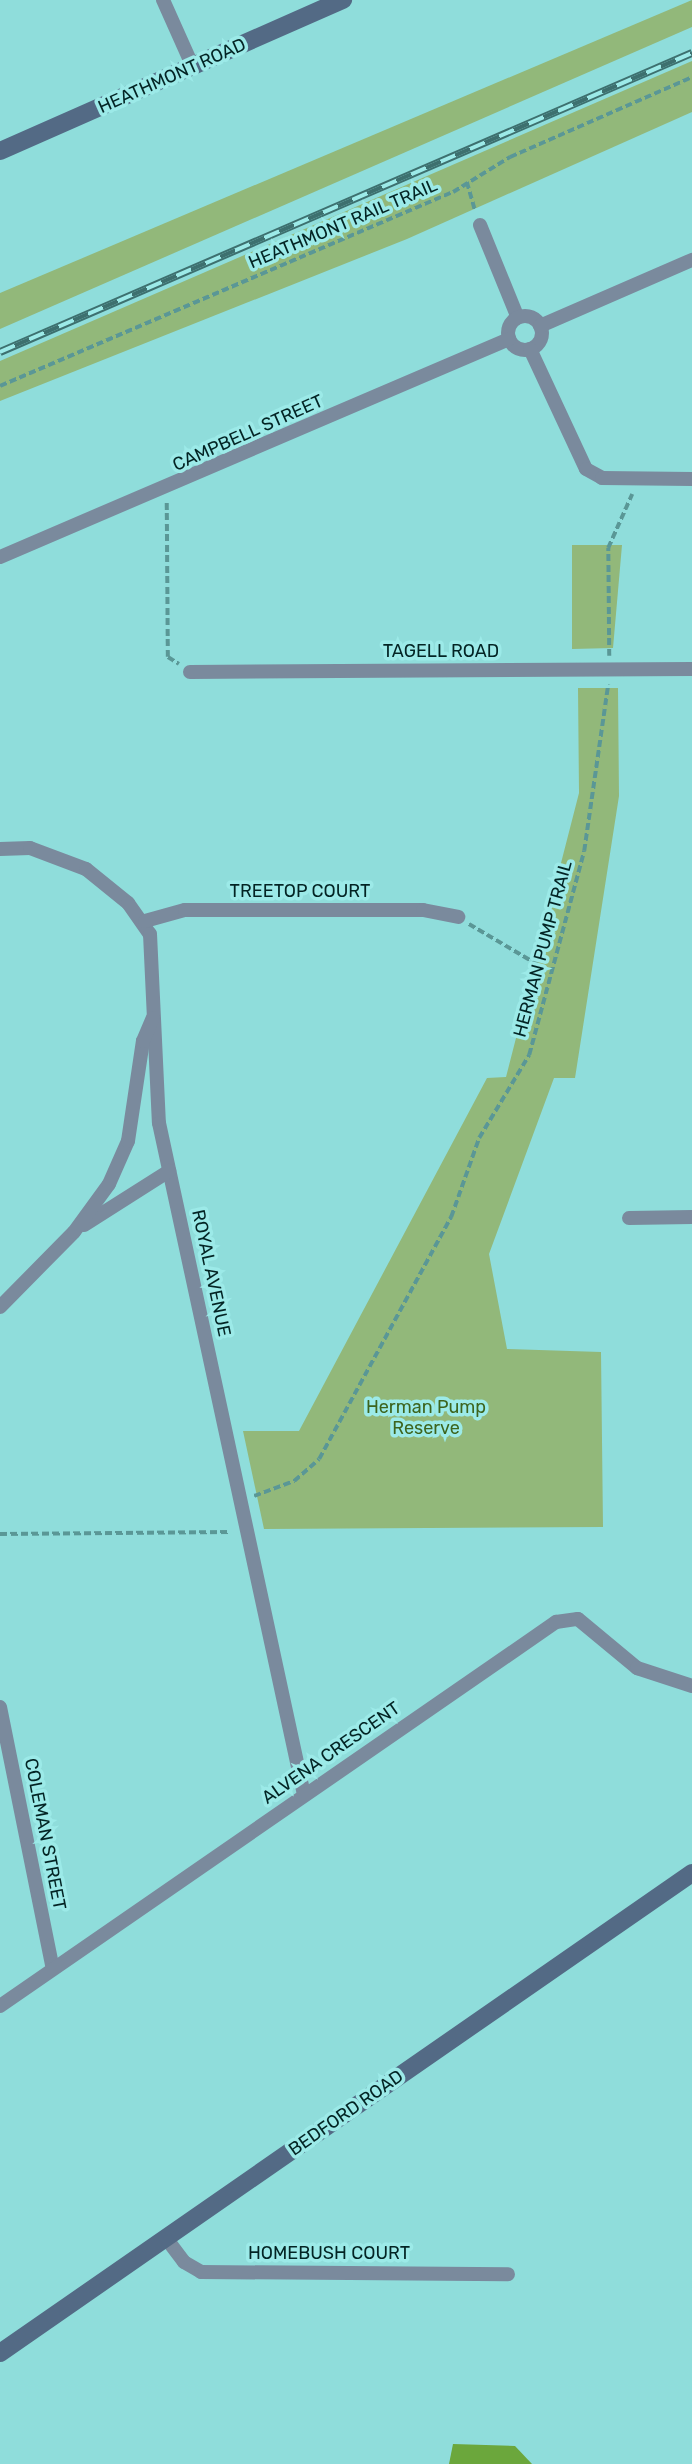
<!DOCTYPE html>
<html>
<head>
<meta charset="utf-8">
<style>
	body { margin:0 }
	#map { position:relative; width:692px; height:2464px; overflow:hidden; background:#8fdddb; font-family:Rubik,sans-serif }
	div>[style] { position:absolute }
	[style*='--x'] { left:calc(var(--x)*1px); top:calc(var(--y)*1px); width:calc(var(--w)*1px); rotate:calc(var(--a)*1deg) }
	.green>* { inset:0; background:#92b87a }
	.forest>* { inset:0; background:#6ba73c }
	.path>* { height:3.5px; margin-top:-1.75px; transform-origin:0; background:repeating-linear-gradient(90deg,#5a9796 0 7px,transparent 0 10.5px) }
	.street>* { height:14px; margin:-7px; padding:0 7px; transform-origin:7px; border-radius:7px; background:#7a8a9d }
	.street>.ring { margin:-7px; padding:0; box-sizing:content-box; background:none; border:14px solid #7a8a9d; border-radius:50% }
	.secondary>* { height:18px; margin:-9px; padding:0 9px; transform-origin:9px; border-radius:9px; background:#536a85 }
	.rail>* { height:8px; margin-top:-4px; transform-origin:0; background:repeating-linear-gradient(90deg,#9ceae8 0 16px,#3d706f 0 32px); box-sizing:border-box; border-block:2px solid #3d706f }
	span { translate:-50% -50%; white-space:nowrap; text-align:center; line-height:1.15; -webkit-text-stroke:7px #9ceae8; paint-order:stroke }
	.street-label { font-size:18px; color:#032424 }
	.park-label { font-size:18px; color:#3d641d }
</style>
</head>
<body>
<div id="map">
	<div class="green">
		<div style="clip-path:polygon(692px 0,692px 27px,0 329px,0 293px)"></div>
		<div style="clip-path:polygon(692px 61px,692px 112px,407px 239px,0 401px,0 361px)"></div>
		<div style="clip-path:polygon(572px 545px,622px 545px,613px 648px,572px 649px)"></div>
		<div style="clip-path:polygon(578px 688px,618px 688px,619px 796px,575px 1078px,554px 1078px,489px 1254px,507px 1349px,601px 1352px,603px 1527px,264px 1529px,243px 1431px,299px 1431px,487px 1078px,506px 1077px,579px 793px)"></div>
	</div>
	<div class="forest">
		<div style="clip-path:polygon(453px 2444px,515px 2446px,532px 2464px,449px 2464px)"></div>
	</div>
	<div class="path">
		<div style="--x:467;--y:182;--w:29;--a:74"></div>
		<div style="--x:0;--y:386;--w:493;--a:-23.2"></div>
		<div style="--x:453;--y:192;--w:67;--a:-31.6"></div>
		<div style="--x:510;--y:157;--w:199;--a:-23.7"></div>
		<div style="--x:167;--y:503;--w:154;--a:89.6"></div>
		<div style="--x:168;--y:657;--w:13;--a:32"></div>
		<div style="--x:609;--y:656;--w:108;--a:-90.5"></div>
		<div style="--x:608;--y:548;--w:59;--a:-66"></div>
		<div style="--x:469;--y:924;--w:96;--a:30.6"></div>
		<div style="--x:254;--y:1496;--w:43;--a:-20.6"></div>
		<div style="--x:294;--y:1481;--w:33;--a:-41"></div>
		<div style="--x:319;--y:1459;--w:276;--a:-61.4"></div>
		<div style="--x:451;--y:1217;--w:84;--a:-70.5"></div>
		<div style="--x:479;--y:1138;--w:97;--a:-58.9"></div>
		<div style="--x:529;--y:1055;--w:211;--a:-74.9"></div>
		<div style="--x:584;--y:851;--w:168;--a:-81.8"></div>
		<div style="--x:0;--y:1534;--w:231;--a:-0.5"></div>
	</div>
	<div class="street">
		<div style="--x:163;--y:0;--w:73;--a:65.9"></div>
		<div style="--x:480;--y:225;--w:100;--a:67.8"></div>
		<div class="ring" style="left:508px;top:316px;width:20px;height:20px"></div>
		<div style="--x:540;--y:326;--w:166;--a:-23.5"></div>
		<div style="--x:530;--y:349;--w:132;--a:65"></div>
		<div style="--x:586;--y:469;--w:18;--a:29"></div>
		<div style="--x:602;--y:478;--w:90;--a:0.6"></div>
		<div style="--x:0;--y:557;--w:554;--a:-23.19"></div>
		<div style="--x:190;--y:672;--w:502;--a:-0.34"></div>
		<div style="--x:0;--y:849;--w:30;--a:-2"></div>
		<div style="--x:30;--y:848;--w:60;--a:20.6"></div>
		<div style="--x:86;--y:869;--w:54;--a:39"></div>
		<div style="--x:128;--y:903;--w:38;--a:55"></div>
		<div style="--x:150;--y:934;--w:189;--a:87.3"></div>
		<div style="--x:159;--y:1123;--w:687;--a:77.82"></div>
		<div style="--x:145;--y:921;--w:41;--a:-15.4"></div>
		<div style="--x:185;--y:910;--w:238;--a:0"></div>
		<div style="--x:423;--y:910;--w:36;--a:11"></div>
		<div style="--x:629;--y:1218;--w:63;--a:-0.9"></div>
		<div style="--x:84;--y:1225;--w:101;--a:-32.4"></div>
		<div style="--x:0;--y:1307;--w:105;--a:-45.4"></div>
		<div style="--x:74;--y:1232;--w:59;--a:-53.9"></div>
		<div style="--x:109;--y:1184;--w:47;--a:-66.2"></div>
		<div style="--x:128;--y:1141;--w:101;--a:-81.5"></div>
		<div style="--x:143;--y:1041;--w:25;--a:-67"></div>
		<div style="--x:0;--y:1707;--w:267;--a:78.6"></div>
		<div style="--x:0;--y:2006;--w:676;--a:-34.63"></div>
		<div style="--x:556;--y:1622;--w:22;--a:-8"></div>
		<div style="--x:578;--y:1619;--w:77;--a:39.7"></div>
		<div style="--x:637;--y:1668;--w:58;--a:18.1"></div>
		<div style="--x:166;--y:2238;--w:30;--a:53"></div>
		<div style="--x:184;--y:2262;--w:20;--a:30"></div>
		<div style="--x:201;--y:2272;--w:307;--a:0.4"></div>
	</div>
	<div class="secondary">
		<div style="--x:0;--y:151;--w:375;--a:-23.8"></div>
		<div style="--x:0;--y:2353;--w:842;--a:-34.75"></div>
	</div>
	<div class="rail">
		<div style="--x:0;--y:352;--w:754;--a:-23.37"></div>
	</div>
	<div class="street-label">
		<span style="left:172px;top:76px;rotate:-24deg">HEATHMONT ROAD</span>
		<span style="left:343px;top:224px;rotate:-23deg">HEATHMONT RAIL TRAIL</span>
		<span style="left:248px;top:433px;rotate:-24deg">CAMPBELL STREET</span>
		<span style="left:441px;top:651px">TAGELL ROAD</span>
		<span style="left:300px;top:891px">TREETOP COURT</span>
		<span style="left:543px;top:949px;rotate:-75deg">HERMAN PUMP TRAIL</span>
		<span style="left:211px;top:1273px;rotate:78deg">ROYAL AVENUE</span>
		<span style="left:331px;top:1753px;rotate:-35deg">ALVENA CRESCENT</span>
		<span style="left:45px;top:1834px;rotate:79deg">COLEMAN STREET</span>
		<span style="left:346px;top:2113px;rotate:-35deg">BEDFORD ROAD</span>
		<span style="left:329px;top:2253px">HOMEBUSH COURT</span>
	</div>
	<div class="park-label">
		<span style="left:426px;top:1418px">Herman Pump<br>Reserve</span>
	</div>
</div>
</body>
</html>
